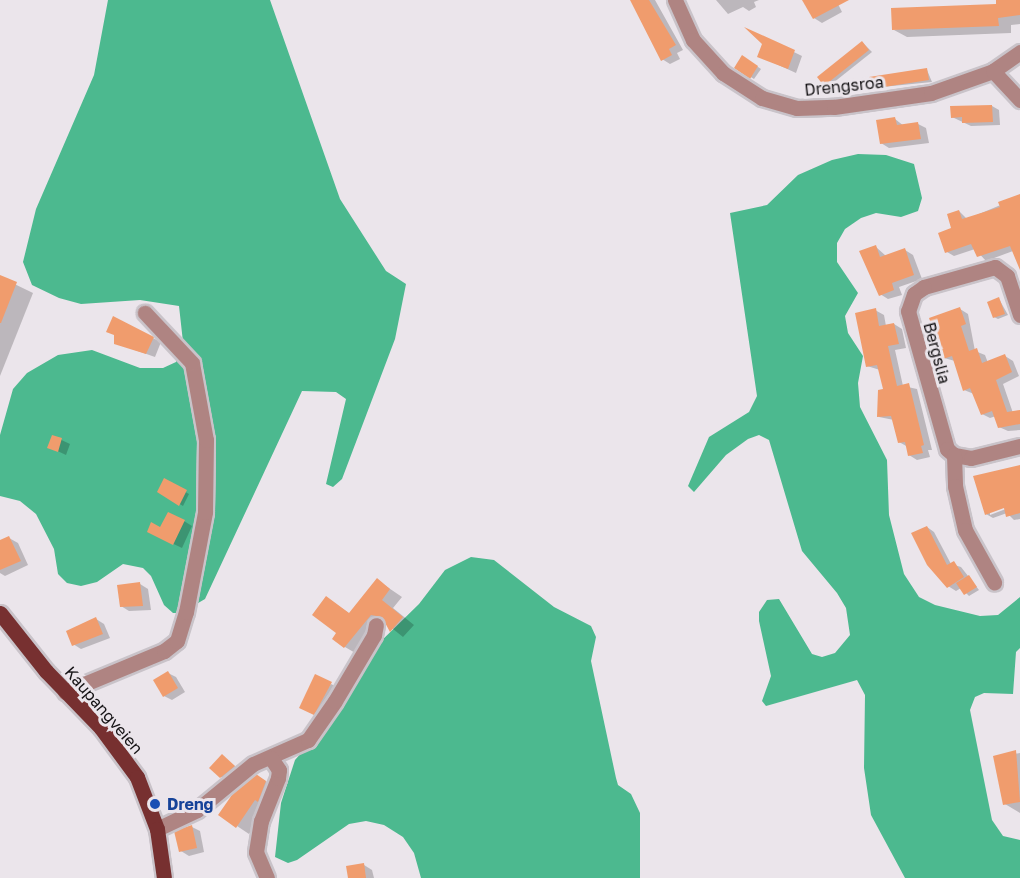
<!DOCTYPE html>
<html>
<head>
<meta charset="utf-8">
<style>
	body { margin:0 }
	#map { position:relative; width:1020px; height:878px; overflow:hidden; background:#ebe5eb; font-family:"Golos Text",sans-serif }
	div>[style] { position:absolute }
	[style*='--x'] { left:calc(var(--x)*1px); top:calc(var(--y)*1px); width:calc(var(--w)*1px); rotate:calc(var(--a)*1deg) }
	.forest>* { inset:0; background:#4cb98f }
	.shadow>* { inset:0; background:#0003 }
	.building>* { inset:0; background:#f09c6d }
	.roads { filter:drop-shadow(2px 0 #c9c3c9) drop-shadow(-2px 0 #c9c3c9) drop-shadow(0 2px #c9c3c9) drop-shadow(0 -2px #c9c3c9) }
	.minor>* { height:15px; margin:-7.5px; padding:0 7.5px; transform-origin:7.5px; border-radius:7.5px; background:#af8482 }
	.major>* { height:15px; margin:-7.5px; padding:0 7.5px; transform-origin:7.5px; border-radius:7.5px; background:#773030 }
	.dots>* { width:16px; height:16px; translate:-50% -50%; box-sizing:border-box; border:3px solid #ebe5eb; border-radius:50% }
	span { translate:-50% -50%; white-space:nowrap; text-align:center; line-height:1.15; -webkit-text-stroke:6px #ebe5eb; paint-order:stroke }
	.street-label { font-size:16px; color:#141214 }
	.transit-label { font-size:16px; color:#164399; font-weight:700 }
	.left { translate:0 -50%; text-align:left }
</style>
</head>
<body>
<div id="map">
	<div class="forest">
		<div style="clip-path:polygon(108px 0,270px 0,340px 199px,386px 271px,406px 284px,395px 339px,342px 479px,333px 487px,326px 484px,346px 399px,336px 392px,302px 391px,205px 599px,181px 613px,173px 613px,164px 605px,151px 576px,143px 568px,123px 564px,97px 582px,81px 586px,67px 583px,58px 574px,54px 549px,36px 514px,20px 501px,0 496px,0 435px,13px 389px,27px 373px,58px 355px,92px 350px,140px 368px,163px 368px,176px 362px,183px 342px,179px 306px,140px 300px,81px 304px,59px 298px,32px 285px,23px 262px,36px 209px,94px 75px)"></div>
		<div style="clip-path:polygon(858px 154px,886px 155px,914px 164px,922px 198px,918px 211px,901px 217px,876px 213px,861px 218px,845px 229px,837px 243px,837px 262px,858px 293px,845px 316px,848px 333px,863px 356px,858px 383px,860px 407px,887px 460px,889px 515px,904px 574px,919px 597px,935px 605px,980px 616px,998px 615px,1020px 597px,1020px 648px,1016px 652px,1013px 694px,984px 693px,975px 697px,970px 710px,992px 820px,1003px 836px,1020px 840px,1020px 878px,905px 878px,871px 815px,864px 768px,865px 695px,857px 680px,766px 706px,762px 701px,771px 676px,759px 621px,759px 612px,767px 600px,779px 599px,812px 654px,822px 657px,835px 653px,850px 635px,846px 608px,837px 593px,802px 551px,769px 440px,759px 435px,748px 439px,726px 455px,694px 492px,688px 486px,709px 437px,749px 412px,757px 396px,730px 213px,767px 205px,798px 175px,832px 160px)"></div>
		<div style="clip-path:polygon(471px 557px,494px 560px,554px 607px,591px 626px,596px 637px,591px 661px,616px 778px,618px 785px,631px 794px,640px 813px,640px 878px,421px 878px,414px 853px,403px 837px,384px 825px,366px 821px,349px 824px,297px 860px,288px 863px,275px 857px,281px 803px,295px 760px,334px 716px,374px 648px,419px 604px,445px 570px)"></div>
	</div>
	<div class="shadow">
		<div style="clip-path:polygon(635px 0,655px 0,683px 50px,677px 53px,680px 59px,670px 64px,662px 59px)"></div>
		<div style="clip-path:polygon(716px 0,759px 0,754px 2px,756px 7px,749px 11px,743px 7px,728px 14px)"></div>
		<div style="clip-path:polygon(804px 0,836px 0,842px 12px,822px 23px,814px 18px)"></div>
		<div style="clip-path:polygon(998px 0,1020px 0,1020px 24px,1011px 25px,1011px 33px,907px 37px,894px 30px,998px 5px)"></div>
		<div style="clip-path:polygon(751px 31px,802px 56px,796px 73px,759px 56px,764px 44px)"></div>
		<div style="clip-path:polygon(862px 42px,872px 52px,828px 87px,825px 85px)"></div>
		<div style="clip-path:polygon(743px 57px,761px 69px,754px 79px,736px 68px)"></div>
		<div style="clip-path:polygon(927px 70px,932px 82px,872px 88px)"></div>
		<div style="clip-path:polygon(992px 106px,999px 110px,1000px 125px,971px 126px,952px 117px)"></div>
		<div style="clip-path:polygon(895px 119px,904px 126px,918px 124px,926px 128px,929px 143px,889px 148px,881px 143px)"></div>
		<div style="clip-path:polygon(1020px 197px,1020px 257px,1013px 251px,986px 261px,975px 249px,954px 256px,947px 252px,959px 211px,967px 219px)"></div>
		<div style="clip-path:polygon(876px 247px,886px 256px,905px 250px,913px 255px,922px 279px,899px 287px,902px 295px,888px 299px,880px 294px)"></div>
		<div style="clip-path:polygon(0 277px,33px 293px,0 376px)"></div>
		<div style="clip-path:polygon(999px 299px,1008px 315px,998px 319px,994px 317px)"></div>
		<div style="clip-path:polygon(960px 309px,968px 314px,975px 351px,985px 355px,988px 363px,1005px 356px,1013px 361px,1019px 376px,1003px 384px,1013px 413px,1020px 412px,1020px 430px,1008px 431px,999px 427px,996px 416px,990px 418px,982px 414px,974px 394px,964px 390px,955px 361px,944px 358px)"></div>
		<div style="clip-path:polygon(875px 310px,884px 315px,886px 326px,894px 324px,902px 329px,906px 348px,895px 350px,903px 386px,917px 389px,932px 450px,928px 450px,930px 457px,917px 460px,909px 455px,908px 447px,899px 442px,894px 420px,879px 417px,884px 390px,880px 370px,867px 366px)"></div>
		<div style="clip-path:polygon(153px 338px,161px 342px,155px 357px,115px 343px)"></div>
		<div style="clip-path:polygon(53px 436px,70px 444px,66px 455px,49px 447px)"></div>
		<div style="clip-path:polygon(evenodd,1020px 466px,1020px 519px,1014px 520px,1007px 513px,993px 518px,986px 514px,1020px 466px,1010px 504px,1011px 507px,990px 515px,990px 512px,1010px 504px)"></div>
		<div style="clip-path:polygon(165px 481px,189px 494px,183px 506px,159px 492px)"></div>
		<div style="clip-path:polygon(184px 521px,192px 526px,182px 548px,157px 536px)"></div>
		<div style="clip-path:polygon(927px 527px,934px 532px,951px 564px,961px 567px,979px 590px,969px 596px,961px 588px,956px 591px,948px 586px)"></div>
		<div style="clip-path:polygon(9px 538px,18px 543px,28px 565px,5px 576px,0 573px,0 542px)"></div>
		<div style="clip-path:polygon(377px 580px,402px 597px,393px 608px,414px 625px,403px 637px,383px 621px,357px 654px,345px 647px,327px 598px,350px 614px)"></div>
		<div style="clip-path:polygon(140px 584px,148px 589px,151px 610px,129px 611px,121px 606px)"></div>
		<div style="clip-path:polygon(96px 619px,104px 624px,110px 638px,81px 649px,73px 644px)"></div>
		<div style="clip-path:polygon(168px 673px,176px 677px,185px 692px,172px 700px,164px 696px)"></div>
		<div style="clip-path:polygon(331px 684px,339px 688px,322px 718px,309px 712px)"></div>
		<div style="clip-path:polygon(1020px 753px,1020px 813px,1005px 804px,995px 757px)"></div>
		<div style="clip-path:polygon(222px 756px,242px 772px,230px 782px,221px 777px)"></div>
		<div style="clip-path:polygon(257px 776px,269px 783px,268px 806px,249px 834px,237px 826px)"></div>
		<div style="clip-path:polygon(192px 827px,200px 831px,204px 852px,189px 856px,181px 851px)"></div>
		<div style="clip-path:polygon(364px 865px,372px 870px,374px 878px,350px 878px)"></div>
	</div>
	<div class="building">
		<div style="clip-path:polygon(630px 0,649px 0,676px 45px,669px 49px,672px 55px,661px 61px)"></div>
		<div style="clip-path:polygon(802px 0,849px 0,813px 19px)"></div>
		<div style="clip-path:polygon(996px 0,1020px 0,1020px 15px,998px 18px,999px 26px,892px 30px,891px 8px,996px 4px)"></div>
		<div style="clip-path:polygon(744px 27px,795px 50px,788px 69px,757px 57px,762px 44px)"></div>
		<div style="clip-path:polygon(862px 41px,869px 50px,824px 86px,817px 77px)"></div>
		<div style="clip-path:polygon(742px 55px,758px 66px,750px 79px,734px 68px)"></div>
		<div style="clip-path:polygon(927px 68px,929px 80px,871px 89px,869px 77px)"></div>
		<div style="clip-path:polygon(992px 105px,993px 122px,962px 123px,962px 117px,951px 118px,950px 106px)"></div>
		<div style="clip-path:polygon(895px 117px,897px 125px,918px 122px,921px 139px,880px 144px,876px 120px)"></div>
		<div style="clip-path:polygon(1020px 194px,1020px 270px,1010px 246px,977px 257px,971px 244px,945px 253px,938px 233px,951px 228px,947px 214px,959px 210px,962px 219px,1000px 207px,998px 202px)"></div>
		<div style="clip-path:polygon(876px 245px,880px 257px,905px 248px,914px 275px,892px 283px,894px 290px,879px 296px,859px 251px)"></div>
		<div style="clip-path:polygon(0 275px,17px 282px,1px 323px,0 323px)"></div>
		<div style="clip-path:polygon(999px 297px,1005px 314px,993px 318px,987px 302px)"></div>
		<div style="clip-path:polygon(960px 307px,966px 324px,961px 326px,969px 351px,977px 348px,982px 363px,1005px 354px,1012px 372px,996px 380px,1007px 412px,1020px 410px,1020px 424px,998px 428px,992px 411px,981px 415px,970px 388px,963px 391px,952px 356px,943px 359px,929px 318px)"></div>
		<div style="clip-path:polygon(876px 308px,879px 326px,894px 323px,899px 344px,888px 346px,897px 386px,909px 383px,924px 445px,921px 446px,923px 453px,908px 456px,905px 442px,898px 443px,891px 416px,877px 417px,878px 390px,883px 389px,877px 365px,866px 367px,855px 313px)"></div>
		<div style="clip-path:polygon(113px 316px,154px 337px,146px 354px,114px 344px,114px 335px,106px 332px)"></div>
		<div style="clip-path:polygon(52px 435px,62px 438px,58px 452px,47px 448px)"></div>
		<div style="clip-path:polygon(1020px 465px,1020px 513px,1006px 517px,1004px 508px,985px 515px,973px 476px)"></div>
		<div style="clip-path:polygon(164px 478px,187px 490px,179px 506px,157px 492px)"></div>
		<div style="clip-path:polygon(168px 512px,185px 520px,173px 545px,147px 532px,151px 522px,160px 527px)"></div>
		<div style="clip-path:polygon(927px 526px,947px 565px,954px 561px,964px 577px,947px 588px,927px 565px,911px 533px)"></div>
		<div style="clip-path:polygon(9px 536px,21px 561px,0 570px,0 540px)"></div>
		<div style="clip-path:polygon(969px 575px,977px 587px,964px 595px,956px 583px)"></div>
		<div style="clip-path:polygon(377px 578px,390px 589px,382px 600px,403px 617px,390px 632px,382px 617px,371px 615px,344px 648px,332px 639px,336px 633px,312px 615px,326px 596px,349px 613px)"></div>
		<div style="clip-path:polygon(140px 582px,143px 606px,120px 607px,117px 585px)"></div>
		<div style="clip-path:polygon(96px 617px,103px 634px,72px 646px,66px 631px)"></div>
		<div style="clip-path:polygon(168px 671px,178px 688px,163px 697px,153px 680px)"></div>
		<div style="clip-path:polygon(315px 674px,332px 682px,314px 715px,299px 708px)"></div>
		<div style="clip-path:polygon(1016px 750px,1020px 802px,1003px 805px,993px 756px)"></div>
		<div style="clip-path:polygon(222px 754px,235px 766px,220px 778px,209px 768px)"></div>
		<div style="clip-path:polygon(256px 774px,266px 781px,258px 802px,255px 800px,236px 828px,218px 815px,234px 792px)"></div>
		<div style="clip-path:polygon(192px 825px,197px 848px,179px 852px,174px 831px)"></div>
		<div style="clip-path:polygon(364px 863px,366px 878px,348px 878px,346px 866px)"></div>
	</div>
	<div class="roads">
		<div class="minor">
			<div style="--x:675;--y:0;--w:44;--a:65.8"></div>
			<div style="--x:693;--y:40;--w:45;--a:47.7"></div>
			<div style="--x:723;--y:73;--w:46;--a:32.7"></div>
			<div style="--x:762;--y:98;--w:36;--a:16"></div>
			<div style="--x:797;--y:108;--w:37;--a:-2"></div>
			<div style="--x:834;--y:107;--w:98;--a:-8.2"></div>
			<div style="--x:931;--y:93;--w:66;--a:-19.5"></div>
			<div style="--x:993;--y:71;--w:33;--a:-35"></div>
			<div style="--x:993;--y:71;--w:40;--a:47"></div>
			<div style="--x:1020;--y:315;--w:41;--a:-108.4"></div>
			<div style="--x:1007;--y:276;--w:15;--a:-143"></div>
			<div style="--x:995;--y:267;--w:74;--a:164.3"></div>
			<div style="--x:924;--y:287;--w:12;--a:145"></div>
			<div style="--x:914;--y:294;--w:18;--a:109"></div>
			<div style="--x:908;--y:311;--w:143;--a:74.2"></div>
			<div style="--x:947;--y:449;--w:9;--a:41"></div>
			<div style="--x:954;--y:455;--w:17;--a:10"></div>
			<div style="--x:971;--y:458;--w:50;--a:-13.8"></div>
			<div style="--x:954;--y:455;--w:31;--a:88"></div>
			<div style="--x:955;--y:486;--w:45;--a:77.2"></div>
			<div style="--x:965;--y:530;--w:60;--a:60.9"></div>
			<div style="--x:65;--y:692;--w:107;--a:-22.5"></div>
			<div style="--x:164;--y:651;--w:16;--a:-38"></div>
			<div style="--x:177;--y:641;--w:30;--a:-73"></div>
			<div style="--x:186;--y:612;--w:102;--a:-79.2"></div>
			<div style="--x:205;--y:512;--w:72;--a:-89.2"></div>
			<div style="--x:206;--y:440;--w:78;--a:-100.3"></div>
			<div style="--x:192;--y:363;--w:69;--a:-133.2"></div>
			<div style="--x:157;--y:829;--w:44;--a:-25.4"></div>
			<div style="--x:197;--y:810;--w:72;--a:-39.4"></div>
			<div style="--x:253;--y:764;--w:60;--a:-23.6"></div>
			<div style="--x:308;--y:740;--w:47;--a:-55.3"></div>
			<div style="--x:335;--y:701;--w:77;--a:-59.4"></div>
			<div style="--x:374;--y:635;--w:10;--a:-79"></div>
			<div style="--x:267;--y:878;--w:28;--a:-113"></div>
			<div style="--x:256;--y:852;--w:31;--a:-81"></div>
			<div style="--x:261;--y:821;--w:46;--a:-68.4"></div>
			<div style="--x:278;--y:778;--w:8;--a:-83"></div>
			<div style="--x:279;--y:770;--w:14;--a:-124"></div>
		</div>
		<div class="major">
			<div style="--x:0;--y:613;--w:74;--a:51.6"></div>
			<div style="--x:46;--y:671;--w:79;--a:46"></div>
			<div style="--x:101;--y:728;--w:61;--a:53.7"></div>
			<div style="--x:137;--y:777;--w:56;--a:69"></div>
			<div style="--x:157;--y:829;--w:49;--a:81.9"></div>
		</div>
	</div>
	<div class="dots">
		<div style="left:155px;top:804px;background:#1a4fb4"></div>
	</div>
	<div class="street-label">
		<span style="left:844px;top:86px;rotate:-6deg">Drengsroa</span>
		<span style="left:937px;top:353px;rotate:75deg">Bergslia</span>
		<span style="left:104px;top:710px;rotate:49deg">Kaupangveien</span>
	</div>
	<div class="transit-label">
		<span class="left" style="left:167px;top:804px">Dreng</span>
	</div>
</div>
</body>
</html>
